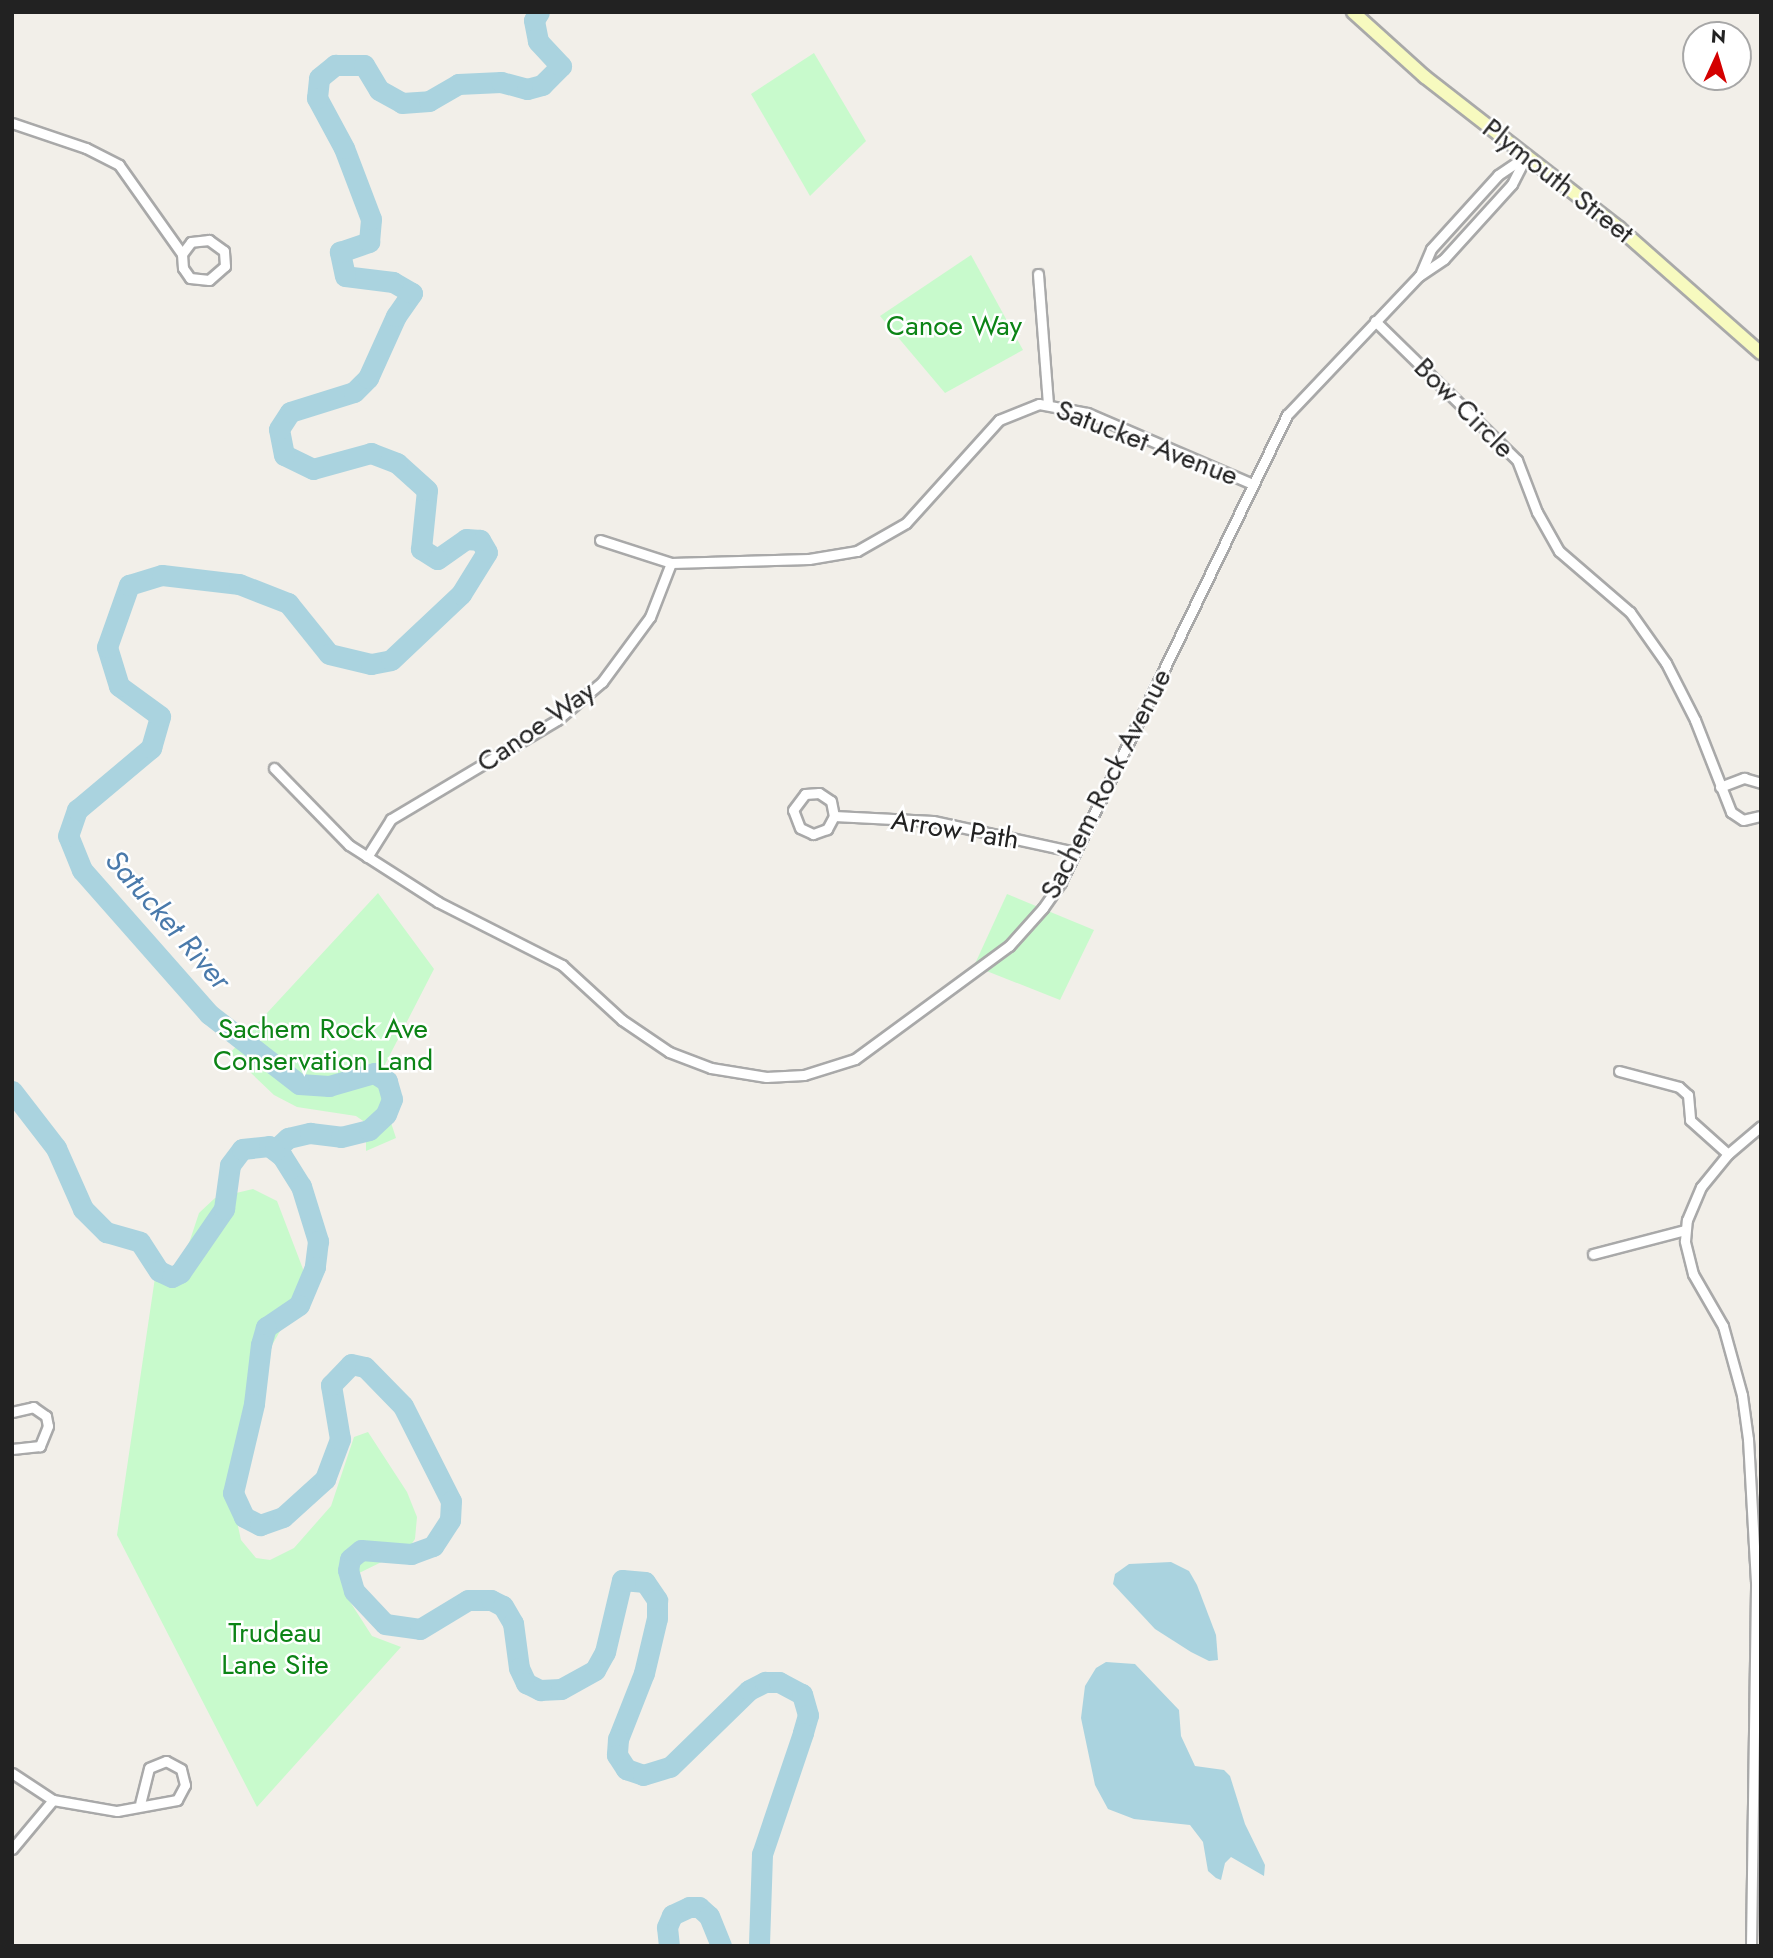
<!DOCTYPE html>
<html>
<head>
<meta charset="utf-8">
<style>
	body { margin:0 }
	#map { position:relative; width:1773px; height:1958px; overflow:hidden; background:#f2efe9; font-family:Jost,sans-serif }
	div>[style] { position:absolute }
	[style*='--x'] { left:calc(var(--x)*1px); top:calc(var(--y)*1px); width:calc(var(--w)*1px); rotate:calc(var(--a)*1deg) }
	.park>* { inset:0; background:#c8facc }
	.water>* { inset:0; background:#aad3df }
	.river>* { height:21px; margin:-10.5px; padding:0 10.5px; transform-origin:10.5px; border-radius:10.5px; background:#aad3df }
	.roads { filter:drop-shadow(2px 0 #a9a9a9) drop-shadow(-2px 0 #a9a9a9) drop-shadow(0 2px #a9a9a9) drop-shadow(0 -2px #a9a9a9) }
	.street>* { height:9px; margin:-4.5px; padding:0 4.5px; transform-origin:4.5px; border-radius:4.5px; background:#fff }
	.secondary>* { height:12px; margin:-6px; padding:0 6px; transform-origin:6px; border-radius:6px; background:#f7fabf }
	span { translate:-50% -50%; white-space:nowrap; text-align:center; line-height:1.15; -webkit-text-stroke:5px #fff; paint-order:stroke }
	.street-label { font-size:28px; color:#222 }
	.park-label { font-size:28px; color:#0c8416 }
	.water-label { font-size:30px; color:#4a7aab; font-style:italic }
	.frame { position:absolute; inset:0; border:14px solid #222; pointer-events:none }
	.north { position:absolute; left:1682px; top:21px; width:70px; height:70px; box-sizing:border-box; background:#fff; border:2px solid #a7a7a7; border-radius:50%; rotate:4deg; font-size:19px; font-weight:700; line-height:28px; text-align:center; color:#222 }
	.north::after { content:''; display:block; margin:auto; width:24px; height:32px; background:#d40000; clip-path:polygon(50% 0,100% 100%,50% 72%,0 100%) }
</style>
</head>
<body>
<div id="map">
	<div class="park">
		<div style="clip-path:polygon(814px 53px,866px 141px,810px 196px,751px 94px)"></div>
		<div style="clip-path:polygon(971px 255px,1023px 350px,945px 393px,880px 316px)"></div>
		<div style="clip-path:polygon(378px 893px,434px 969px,377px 1080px,396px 1138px,366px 1151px,366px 1123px,356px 1116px,297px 1107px,274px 1095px,230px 1053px)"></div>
		<div style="clip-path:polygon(1007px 894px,1094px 930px,1060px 1000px,974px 966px)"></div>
		<div style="clip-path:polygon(253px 1189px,277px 1201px,303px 1269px,302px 1293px,268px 1352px,241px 1416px,233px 1503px,241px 1540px,256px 1558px,270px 1560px,294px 1548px,331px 1506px,354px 1437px,368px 1432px,407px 1492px,417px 1517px,415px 1539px,408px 1549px,353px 1576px,347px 1597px,372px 1636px,401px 1647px,257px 1807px,117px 1535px,157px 1264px,171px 1269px,182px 1264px,199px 1213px,215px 1198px)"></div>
	</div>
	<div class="water">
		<div style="clip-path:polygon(1171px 1562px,1189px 1571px,1197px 1585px,1216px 1635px,1218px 1660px,1209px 1661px,1191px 1652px,1155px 1629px,1113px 1584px,1115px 1574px,1129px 1564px)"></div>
		<div style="clip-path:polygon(1106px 1662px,1135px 1664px,1179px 1710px,1181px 1736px,1195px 1766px,1224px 1770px,1230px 1776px,1245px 1824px,1265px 1865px,1264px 1876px,1231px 1857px,1225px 1863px,1221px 1880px,1216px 1878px,1208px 1871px,1203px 1842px,1190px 1825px,1134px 1819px,1108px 1809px,1095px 1785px,1081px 1718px,1085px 1686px,1096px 1668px)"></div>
	</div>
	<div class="river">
		<div style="--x:12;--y:1091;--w:72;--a:52.3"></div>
		<div style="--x:56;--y:1148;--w:67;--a:66.1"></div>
		<div style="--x:83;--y:1209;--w:33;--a:45"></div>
		<div style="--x:106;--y:1232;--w:35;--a:16"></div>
		<div style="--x:140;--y:1242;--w:35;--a:57"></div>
		<div style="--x:159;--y:1271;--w:14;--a:25"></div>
		<div style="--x:172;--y:1277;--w:9;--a:-27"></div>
		<div style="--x:180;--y:1273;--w:78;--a:-55.5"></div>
		<div style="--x:224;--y:1209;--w:44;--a:-82.2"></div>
		<div style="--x:230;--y:1165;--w:20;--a:-53"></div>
		<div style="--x:242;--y:1149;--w:27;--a:-6"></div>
		<div style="--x:269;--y:1146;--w:16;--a:38"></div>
		<div style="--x:282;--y:1156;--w:36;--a:58"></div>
		<div style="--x:301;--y:1186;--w:58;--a:72.8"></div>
		<div style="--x:318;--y:1241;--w:26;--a:97"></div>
		<div style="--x:315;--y:1267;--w:41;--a:112.8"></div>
		<div style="--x:299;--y:1305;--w:40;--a:146"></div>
		<div style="--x:266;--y:1327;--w:18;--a:106"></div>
		<div style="--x:261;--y:1344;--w:60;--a:96.7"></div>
		<div style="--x:254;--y:1404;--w:91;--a:103.3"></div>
		<div style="--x:233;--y:1493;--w:26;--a:65"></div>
		<div style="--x:244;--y:1517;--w:18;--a:27"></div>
		<div style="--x:260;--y:1525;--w:24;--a:-19"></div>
		<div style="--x:283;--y:1517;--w:57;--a:-42.1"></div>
		<div style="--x:325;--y:1479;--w:43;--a:-69.4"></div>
		<div style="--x:340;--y:1439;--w:55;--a:-99.5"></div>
		<div style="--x:331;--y:1385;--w:29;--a:-46"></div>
		<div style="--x:351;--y:1364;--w:14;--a:12"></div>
		<div style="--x:365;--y:1367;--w:54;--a:45.7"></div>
		<div style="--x:403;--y:1406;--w:106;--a:63.2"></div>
		<div style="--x:451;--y:1501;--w:19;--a:93"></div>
		<div style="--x:450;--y:1520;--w:31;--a:123"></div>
		<div style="--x:433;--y:1546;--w:23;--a:160"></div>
		<div style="--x:411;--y:1554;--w:50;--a:-175.4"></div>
		<div style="--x:361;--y:1550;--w:14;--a:141"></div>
		<div style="--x:350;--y:1559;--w:11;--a:100"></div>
		<div style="--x:348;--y:1570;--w:22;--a:74"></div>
		<div style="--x:354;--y:1591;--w:45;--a:46.8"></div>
		<div style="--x:385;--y:1624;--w:35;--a:8"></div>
		<div style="--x:420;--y:1629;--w:56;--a:-31.1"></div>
		<div style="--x:468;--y:1600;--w:23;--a:0"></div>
		<div style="--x:491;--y:1600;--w:13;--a:27"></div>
		<div style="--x:503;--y:1606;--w:20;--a:60"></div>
		<div style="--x:513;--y:1623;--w:45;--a:82.4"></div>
		<div style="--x:519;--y:1668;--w:17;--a:65"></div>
		<div style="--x:526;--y:1683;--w:16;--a:27"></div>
		<div style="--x:540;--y:1690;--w:21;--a:-3"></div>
		<div style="--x:561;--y:1689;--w:39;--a:-29"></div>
		<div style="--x:595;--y:1670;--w:21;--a:-61"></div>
		<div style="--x:605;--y:1652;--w:74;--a:-76.7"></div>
		<div style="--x:622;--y:1580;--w:23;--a:5"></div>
		<div style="--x:645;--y:1582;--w:22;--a:56"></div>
		<div style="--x:657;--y:1600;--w:18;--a:90"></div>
		<div style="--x:657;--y:1618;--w:57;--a:103.3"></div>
		<div style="--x:644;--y:1673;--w:71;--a:111.5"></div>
		<div style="--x:618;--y:1739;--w:16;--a:94"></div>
		<div style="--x:617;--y:1755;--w:17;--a:57"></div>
		<div style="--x:626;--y:1769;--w:18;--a:19"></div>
		<div style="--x:643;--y:1775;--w:28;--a:-17"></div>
		<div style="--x:670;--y:1767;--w:110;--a:-44.3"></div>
		<div style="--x:749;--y:1690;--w:18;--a:-27"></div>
		<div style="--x:765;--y:1682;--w:14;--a:0"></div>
		<div style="--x:779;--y:1682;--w:26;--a:28"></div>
		<div style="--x:802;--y:1694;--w:22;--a:74"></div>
		<div style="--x:808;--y:1715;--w:19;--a:106"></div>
		<div style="--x:803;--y:1733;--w:128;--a:108.7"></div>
		<div style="--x:762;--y:1854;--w:92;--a:91.9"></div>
		<div style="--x:275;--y:1150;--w:18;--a:-43"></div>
		<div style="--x:288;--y:1138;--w:23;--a:-13"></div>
		<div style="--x:310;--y:1133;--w:31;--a:7"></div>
		<div style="--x:341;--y:1137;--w:29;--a:-14"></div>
		<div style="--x:369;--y:1130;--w:23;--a:-43"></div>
		<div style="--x:386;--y:1114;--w:16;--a:-68"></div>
		<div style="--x:392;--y:1099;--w:19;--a:-106"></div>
		<div style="--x:387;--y:1081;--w:15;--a:-148"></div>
		<div style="--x:374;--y:1073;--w:47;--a:163.9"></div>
		<div style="--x:329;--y:1086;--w:30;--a:-176"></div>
		<div style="--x:299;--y:1084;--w:114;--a:-142.1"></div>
		<div style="--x:209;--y:1014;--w:192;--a:-131.4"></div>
		<div style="--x:82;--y:870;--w:37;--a:-112"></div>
		<div style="--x:68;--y:836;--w:28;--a:-71"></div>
		<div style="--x:77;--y:810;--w:97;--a:-40"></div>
		<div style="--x:151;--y:748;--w:33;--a:-74"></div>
		<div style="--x:160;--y:716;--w:51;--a:-143.8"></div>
		<div style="--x:119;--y:686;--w:41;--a:-107.1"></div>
		<div style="--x:107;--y:647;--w:66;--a:-70.5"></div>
		<div style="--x:129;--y:585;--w:34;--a:-17"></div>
		<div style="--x:162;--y:575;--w:78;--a:6.7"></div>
		<div style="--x:239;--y:584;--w:53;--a:21.2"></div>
		<div style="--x:288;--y:603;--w:65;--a:51.2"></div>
		<div style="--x:329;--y:654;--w:43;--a:13.4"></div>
		<div style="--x:371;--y:664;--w:20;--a:-11"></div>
		<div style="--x:391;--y:660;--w:96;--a:-43.3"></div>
		<div style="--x:461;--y:594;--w:49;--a:-58.2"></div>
		<div style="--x:487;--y:552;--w:14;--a:-120"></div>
		<div style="--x:480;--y:540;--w:14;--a:-176"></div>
		<div style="--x:466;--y:539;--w:35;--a:145"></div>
		<div style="--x:437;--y:559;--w:19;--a:-148"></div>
		<div style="--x:421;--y:549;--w:59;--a:-84.2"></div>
		<div style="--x:427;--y:490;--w:40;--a:-138"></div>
		<div style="--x:397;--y:463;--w:28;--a:-159"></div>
		<div style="--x:371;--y:453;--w:60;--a:164.6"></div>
		<div style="--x:313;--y:469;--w:32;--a:-154"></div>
		<div style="--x:284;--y:455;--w:26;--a:-101"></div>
		<div style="--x:279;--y:429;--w:20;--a:-57"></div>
		<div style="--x:290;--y:412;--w:67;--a:-17.4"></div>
		<div style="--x:354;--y:392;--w:20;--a:-45"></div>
		<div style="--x:368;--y:378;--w:68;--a:-65.7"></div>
		<div style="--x:396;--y:316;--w:28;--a:-55"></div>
		<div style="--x:412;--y:293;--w:22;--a:-150"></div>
		<div style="--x:393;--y:282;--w:48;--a:-172.9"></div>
		<div style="--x:345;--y:276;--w:25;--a:-102"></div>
		<div style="--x:340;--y:252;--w:31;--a:-19"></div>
		<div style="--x:369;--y:242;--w:23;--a:-85"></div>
		<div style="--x:371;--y:219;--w:76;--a:-110.8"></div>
		<div style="--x:344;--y:148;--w:57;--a:-118.4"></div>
		<div style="--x:317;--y:98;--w:20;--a:-84"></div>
		<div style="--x:319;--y:78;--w:21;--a:-39"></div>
		<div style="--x:335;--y:65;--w:29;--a:0"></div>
		<div style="--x:364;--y:65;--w:29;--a:59"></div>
		<div style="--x:379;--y:90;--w:26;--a:29"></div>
		<div style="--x:402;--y:103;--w:27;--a:-4"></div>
		<div style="--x:429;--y:101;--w:34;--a:-30"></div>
		<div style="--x:458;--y:84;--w:43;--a:-2.7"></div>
		<div style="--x:501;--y:82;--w:27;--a:15"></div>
		<div style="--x:527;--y:89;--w:16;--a:-15"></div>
		<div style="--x:542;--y:85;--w:27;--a:-45"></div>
		<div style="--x:561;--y:66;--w:34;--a:-133"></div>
		<div style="--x:538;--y:41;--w:21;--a:-101"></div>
		<div style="--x:534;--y:20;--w:9;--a:-58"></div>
		<div style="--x:669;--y:1946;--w:19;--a:-96"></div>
		<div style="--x:667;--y:1927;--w:13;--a:-67"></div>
		<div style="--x:672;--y:1915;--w:19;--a:-25"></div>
		<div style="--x:689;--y:1907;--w:10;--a:0"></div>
		<div style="--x:699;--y:1907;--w:13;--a:42"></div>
		<div style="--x:709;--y:1916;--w:32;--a:68"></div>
	</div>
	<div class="roads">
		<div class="street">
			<div style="--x:12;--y:123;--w:78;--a:18.7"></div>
			<div style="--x:86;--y:148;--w:37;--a:27"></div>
			<div style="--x:119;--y:165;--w:109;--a:54.7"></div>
			<div style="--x:182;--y:254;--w:14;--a:86"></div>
			<div style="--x:183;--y:268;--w:12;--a:55"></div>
			<div style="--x:190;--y:278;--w:19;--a:6"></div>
			<div style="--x:209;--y:280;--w:21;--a:-41"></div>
			<div style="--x:225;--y:266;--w:15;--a:-94"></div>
			<div style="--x:224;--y:251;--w:19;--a:-144"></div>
			<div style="--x:209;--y:240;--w:18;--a:174"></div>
			<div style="--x:191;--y:242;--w:15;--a:127"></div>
			<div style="--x:1038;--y:274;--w:130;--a:85.6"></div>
			<div style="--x:1420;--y:275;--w:28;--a:-67"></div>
			<div style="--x:1431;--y:249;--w:100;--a:-47.8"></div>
			<div style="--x:1498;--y:175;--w:34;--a:-34"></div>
			<div style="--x:1375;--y:321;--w:199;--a:44.4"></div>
			<div style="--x:1517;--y:460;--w:56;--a:69"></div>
			<div style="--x:1537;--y:512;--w:45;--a:60.6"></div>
			<div style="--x:1559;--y:551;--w:94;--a:40.7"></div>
			<div style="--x:1630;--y:612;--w:62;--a:54.8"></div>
			<div style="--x:1666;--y:663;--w:64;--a:63"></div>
			<div style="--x:1695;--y:720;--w:99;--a:68.6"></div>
			<div style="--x:1731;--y:812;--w:14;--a:34"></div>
			<div style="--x:1743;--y:820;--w:18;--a:-13"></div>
			<div style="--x:600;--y:540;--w:75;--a:17.9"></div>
			<div style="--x:671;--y:563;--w:138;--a:-1.7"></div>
			<div style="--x:809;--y:559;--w:49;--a:-9.5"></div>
			<div style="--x:857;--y:551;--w:56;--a:-29.7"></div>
			<div style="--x:906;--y:523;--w:139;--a:-47.9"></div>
			<div style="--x:999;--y:420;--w:43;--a:-21.8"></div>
			<div style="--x:1039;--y:404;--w:49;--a:10.6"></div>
			<div style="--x:1087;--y:413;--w:181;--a:23.2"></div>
			<div style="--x:274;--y:768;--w:107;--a:45.8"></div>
			<div style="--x:349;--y:845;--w:106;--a:32.6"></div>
			<div style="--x:438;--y:902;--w:139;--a:26.9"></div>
			<div style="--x:562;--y:965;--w:81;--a:42.5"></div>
			<div style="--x:622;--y:1020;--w:57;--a:34.2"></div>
			<div style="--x:669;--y:1052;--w:45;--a:20.9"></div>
			<div style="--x:711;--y:1068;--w:56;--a:9.3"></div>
			<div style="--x:766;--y:1077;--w:38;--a:-3"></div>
			<div style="--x:804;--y:1075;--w:53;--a:-17.4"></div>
			<div style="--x:855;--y:1059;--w:191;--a:-36.3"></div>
			<div style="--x:1009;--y:946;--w:51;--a:-48.2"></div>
			<div style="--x:1043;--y:908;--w:32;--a:-55"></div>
			<div style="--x:1061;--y:882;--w:519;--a:-64.18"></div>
			<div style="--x:1287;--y:415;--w:192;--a:-46.5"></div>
			<div style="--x:1419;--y:276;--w:30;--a:-34"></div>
			<div style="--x:1444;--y:259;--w:101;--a:-47.8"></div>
			<div style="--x:1512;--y:184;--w:31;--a:-63"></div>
			<div style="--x:1720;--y:787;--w:26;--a:-21"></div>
			<div style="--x:1744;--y:778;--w:18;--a:16"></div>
			<div style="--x:834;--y:816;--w:15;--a:118"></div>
			<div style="--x:827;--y:829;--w:15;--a:160"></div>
			<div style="--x:813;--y:834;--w:14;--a:-155"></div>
			<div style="--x:800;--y:828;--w:19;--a:-111"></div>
			<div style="--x:793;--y:810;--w:20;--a:-53"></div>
			<div style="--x:805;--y:794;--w:14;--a:-4"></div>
			<div style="--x:819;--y:793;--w:14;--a:34"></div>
			<div style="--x:831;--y:801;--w:15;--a:79"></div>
			<div style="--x:834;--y:816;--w:99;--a:2.9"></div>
			<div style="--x:933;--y:821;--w:145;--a:12.3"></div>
			<div style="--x:367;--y:857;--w:45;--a:-57.7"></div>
			<div style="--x:391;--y:819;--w:193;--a:-30.8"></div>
			<div style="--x:557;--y:720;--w:59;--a:-40.2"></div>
			<div style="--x:602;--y:682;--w:81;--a:-53.6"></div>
			<div style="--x:650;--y:617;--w:58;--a:-68.7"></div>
			<div style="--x:1619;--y:1071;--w:62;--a:14.9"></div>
			<div style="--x:1679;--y:1087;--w:12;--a:42"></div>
			<div style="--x:1688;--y:1095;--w:25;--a:85"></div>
			<div style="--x:1690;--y:1120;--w:51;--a:41.8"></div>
			<div style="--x:1593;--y:1254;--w:95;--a:-14.6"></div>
			<div style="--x:12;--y:1412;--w:22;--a:-13"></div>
			<div style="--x:33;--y:1407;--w:16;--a:35"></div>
			<div style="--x:46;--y:1416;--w:10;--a:79"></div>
			<div style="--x:48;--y:1426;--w:22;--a:112"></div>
			<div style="--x:40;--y:1446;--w:28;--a:174"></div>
			<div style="--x:12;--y:1773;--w:49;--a:33.4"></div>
			<div style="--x:53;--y:1800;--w:65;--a:9.8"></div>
			<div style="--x:117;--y:1811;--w:61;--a:-10.4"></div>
			<div style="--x:177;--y:1800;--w:17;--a:-62"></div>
			<div style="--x:185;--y:1785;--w:16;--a:-104"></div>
			<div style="--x:181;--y:1769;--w:17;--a:-152"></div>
			<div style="--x:166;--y:1761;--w:18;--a:158"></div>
			<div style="--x:149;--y:1768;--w:36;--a:104"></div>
			<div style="--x:12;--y:1849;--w:64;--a:-50.1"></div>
			<div style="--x:1751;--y:1946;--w:364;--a:-89.2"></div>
			<div style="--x:1756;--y:1582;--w:143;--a:-93.2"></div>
			<div style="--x:1748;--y:1439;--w:44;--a:-97.8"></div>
			<div style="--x:1742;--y:1395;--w:72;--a:-105.4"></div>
			<div style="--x:1723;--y:1326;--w:60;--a:-120"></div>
			<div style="--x:1693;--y:1274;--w:34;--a:-104"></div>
			<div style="--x:1685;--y:1241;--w:21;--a:-85"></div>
			<div style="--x:1687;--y:1220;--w:36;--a:-67"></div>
			<div style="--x:1701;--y:1187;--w:43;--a:-50.7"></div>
			<div style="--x:1728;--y:1154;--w:43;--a:-40.3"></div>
		</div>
		<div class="secondary">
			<div style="--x:1353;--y:12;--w:97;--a:42.1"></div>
			<div style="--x:1425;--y:77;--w:246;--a:37.9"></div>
			<div style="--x:1619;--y:228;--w:189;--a:41.4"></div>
		</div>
	</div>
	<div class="street-label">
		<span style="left:1558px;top:181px;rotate:38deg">Plymouth Street</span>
		<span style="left:1464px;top:408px;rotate:45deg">Bow Circle</span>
		<span style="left:1147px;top:443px;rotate:21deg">Satucket Avenue</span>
		<span style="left:536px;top:727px;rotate:-35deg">Canoe Way</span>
		<span style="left:1106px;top:784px;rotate:-63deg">Sachem Rock Avenue</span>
		<span style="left:955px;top:830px;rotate:9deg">Arrow Path</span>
	</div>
	<div class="park-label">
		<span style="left:954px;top:326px">Canoe Way</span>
		<span style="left:323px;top:1045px">Sachem Rock Ave<br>Conservation Land</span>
		<span style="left:275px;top:1649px">Trudeau<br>Lane Site</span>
	</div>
	<div class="water-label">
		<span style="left:168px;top:920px;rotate:49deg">Satucket River</span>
	</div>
	<div class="frame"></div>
	<div class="north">N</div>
</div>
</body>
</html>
